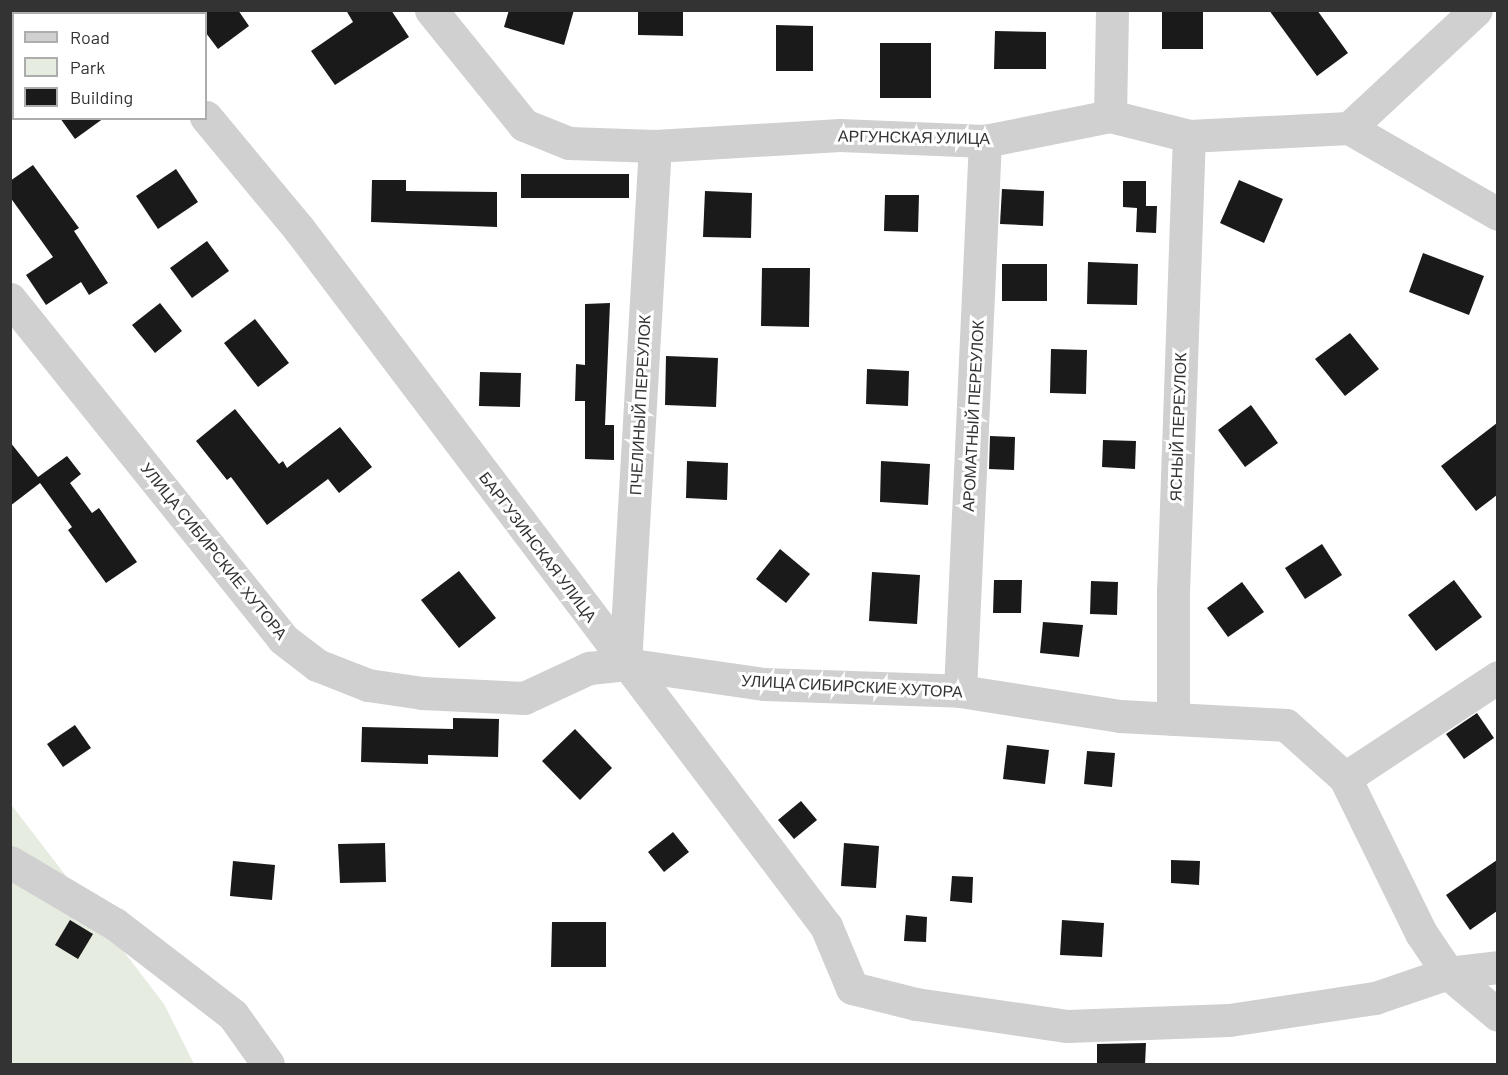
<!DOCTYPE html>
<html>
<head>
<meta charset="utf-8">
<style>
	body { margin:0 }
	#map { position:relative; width:1508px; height:1075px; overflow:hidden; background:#fff; font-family:Barlow,sans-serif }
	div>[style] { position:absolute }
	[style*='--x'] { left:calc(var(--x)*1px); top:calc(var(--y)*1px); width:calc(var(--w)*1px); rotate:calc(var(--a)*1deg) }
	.green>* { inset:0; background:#e6ecdf }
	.building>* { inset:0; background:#1a1a1a }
	.minor>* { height:33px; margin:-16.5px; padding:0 16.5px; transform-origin:16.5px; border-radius:16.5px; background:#d0d0d0 }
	span { translate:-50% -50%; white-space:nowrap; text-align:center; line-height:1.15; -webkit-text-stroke:6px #fff; paint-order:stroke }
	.street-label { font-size:16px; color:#333 }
	.frame { position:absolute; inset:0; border:12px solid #333; pointer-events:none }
	.legend { position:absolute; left:12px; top:12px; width:195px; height:108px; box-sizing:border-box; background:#fff; border:2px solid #adadad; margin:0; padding:8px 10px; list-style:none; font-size:18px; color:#333 }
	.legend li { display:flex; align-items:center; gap:12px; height:30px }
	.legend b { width:30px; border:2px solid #adadad }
</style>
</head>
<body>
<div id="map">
	<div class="green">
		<div style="clip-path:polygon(10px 803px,164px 1004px,194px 1064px,11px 1064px)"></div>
	</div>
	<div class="building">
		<div style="clip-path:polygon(206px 10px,238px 10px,249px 26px,218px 49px,206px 33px)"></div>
		<div style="clip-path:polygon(346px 10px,391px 10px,409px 37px,335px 85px,311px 51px,353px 22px)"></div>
		<div style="clip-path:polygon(509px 10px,574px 10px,564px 45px,504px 27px)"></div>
		<div style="clip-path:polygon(638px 10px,683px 10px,683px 36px,638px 35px)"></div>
		<div style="clip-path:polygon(1162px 10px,1203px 10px,1203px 49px,1162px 49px)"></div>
		<div style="clip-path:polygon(1269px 10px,1317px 10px,1348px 53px,1317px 76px)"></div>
		<div style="clip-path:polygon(776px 25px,813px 26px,813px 71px,776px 71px)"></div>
		<div style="clip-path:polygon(995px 31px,1046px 32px,1046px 69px,994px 69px)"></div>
		<div style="clip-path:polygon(880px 43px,931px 43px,931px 98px,880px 98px)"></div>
		<div style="clip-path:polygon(60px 118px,104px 118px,75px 139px)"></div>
		<div style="clip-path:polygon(33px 165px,79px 228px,74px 231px,108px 283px,89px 295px,81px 282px,46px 305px,26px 275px,53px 257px,10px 197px,10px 181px)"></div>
		<div style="clip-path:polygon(176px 169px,198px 202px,158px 229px,136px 196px)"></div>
		<div style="clip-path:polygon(521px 174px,629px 174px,629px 198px,521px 198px)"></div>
		<div style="clip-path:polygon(372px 180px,406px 180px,406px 191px,497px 192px,497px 227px,371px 222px)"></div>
		<div style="clip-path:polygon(1239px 180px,1283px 199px,1264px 243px,1220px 223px)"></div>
		<div style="clip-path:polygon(1123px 181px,1146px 181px,1146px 206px,1157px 206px,1156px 233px,1136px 232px,1137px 208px,1123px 207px)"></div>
		<div style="clip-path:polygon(1002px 189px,1044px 191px,1043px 226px,1000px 224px)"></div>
		<div style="clip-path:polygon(705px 191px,752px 193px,751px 238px,703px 237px)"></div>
		<div style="clip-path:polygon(885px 195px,919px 195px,918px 232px,884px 231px)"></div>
		<div style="clip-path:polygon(207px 241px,229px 271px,192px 298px,170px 268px)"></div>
		<div style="clip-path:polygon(1423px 253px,1484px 276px,1469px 315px,1409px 292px)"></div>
		<div style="clip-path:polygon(1088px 262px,1138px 264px,1137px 305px,1087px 304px)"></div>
		<div style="clip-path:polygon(1002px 264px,1047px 264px,1047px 301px,1002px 301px)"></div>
		<div style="clip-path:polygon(762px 268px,810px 268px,809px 327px,761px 326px)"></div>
		<div style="clip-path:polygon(160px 303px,182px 331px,155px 353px,132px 325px)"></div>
		<div style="clip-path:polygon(610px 303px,605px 425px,614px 425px,614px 460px,585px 459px,585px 401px,575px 401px,576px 364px,585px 365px,585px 304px)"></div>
		<div style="clip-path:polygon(255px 319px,289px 363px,258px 387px,224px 343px)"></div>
		<div style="clip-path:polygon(1350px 333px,1379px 369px,1345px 396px,1315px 359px)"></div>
		<div style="clip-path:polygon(1051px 349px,1087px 350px,1086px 394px,1050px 393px)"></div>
		<div style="clip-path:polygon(666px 356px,718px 358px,716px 407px,665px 405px)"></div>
		<div style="clip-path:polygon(867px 369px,909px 371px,908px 406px,866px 404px)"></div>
		<div style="clip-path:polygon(480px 372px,521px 373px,520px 407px,479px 406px)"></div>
		<div style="clip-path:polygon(1251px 405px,1278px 443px,1245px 467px,1218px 430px)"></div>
		<div style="clip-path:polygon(235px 409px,279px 464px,283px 461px,287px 468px,340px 427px,372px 467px,339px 493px,328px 479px,267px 525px,231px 477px,227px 480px,196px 441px)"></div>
		<div style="clip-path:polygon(1497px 423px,1497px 495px,1476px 511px,1441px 466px)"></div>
		<div style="clip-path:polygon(990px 436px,1015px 437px,1014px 470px,989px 469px)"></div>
		<div style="clip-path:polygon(1103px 440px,1136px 441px,1135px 469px,1102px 467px)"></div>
		<div style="clip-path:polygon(10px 442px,38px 477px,67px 456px,81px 474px,70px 483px,92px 513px,99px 508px,137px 562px,106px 583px,68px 530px,72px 527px,40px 483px,10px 506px)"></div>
		<div style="clip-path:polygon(687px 461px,728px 463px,727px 500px,686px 498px)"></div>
		<div style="clip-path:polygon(881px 461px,930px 464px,928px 505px,880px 502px)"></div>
		<div style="clip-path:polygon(1322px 544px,1342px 575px,1305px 599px,1285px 568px)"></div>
		<div style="clip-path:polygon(780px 549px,810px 574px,786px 603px,756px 579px)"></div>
		<div style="clip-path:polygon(459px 571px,496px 618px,459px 648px,421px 600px)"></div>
		<div style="clip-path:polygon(872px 572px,920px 575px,917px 624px,869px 621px)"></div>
		<div style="clip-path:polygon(994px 580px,1022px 580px,1021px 613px,993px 613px)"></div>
		<div style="clip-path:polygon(1454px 580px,1482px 617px,1436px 651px,1408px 615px)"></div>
		<div style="clip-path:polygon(1091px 581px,1118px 582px,1117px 615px,1090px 614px)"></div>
		<div style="clip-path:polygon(1242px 582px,1264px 612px,1228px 637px,1207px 608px)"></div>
		<div style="clip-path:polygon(1043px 622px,1083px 625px,1079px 657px,1040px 653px)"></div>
		<div style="clip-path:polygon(1477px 713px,1494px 738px,1464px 759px,1446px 734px)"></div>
		<div style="clip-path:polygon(453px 718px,499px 719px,498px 757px,428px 755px,428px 764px,361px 762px,362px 727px,453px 729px)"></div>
		<div style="clip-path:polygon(75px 725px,91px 748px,63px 767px,47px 744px)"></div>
		<div style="clip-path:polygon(575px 729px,612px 768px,580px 800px,542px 761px)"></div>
		<div style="clip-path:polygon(1007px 745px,1049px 750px,1045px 784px,1003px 779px)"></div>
		<div style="clip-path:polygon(1087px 751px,1115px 753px,1112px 787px,1084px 784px)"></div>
		<div style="clip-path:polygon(801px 801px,817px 820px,794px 839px,778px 820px)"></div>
		<div style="clip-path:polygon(673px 832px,689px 852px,664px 872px,648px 852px)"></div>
		<div style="clip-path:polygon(385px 843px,386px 882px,340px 883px,338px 844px)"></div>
		<div style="clip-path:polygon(844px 843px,879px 846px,876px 888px,841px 886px)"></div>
		<div style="clip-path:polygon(1171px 860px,1200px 861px,1199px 885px,1171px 883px)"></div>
		<div style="clip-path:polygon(1497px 860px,1497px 911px,1470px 930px,1446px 895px)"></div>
		<div style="clip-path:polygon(233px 861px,275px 865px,272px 900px,230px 896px)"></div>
		<div style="clip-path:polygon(952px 876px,973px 877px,972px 903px,950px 901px)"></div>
		<div style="clip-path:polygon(906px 915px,927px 917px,926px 942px,904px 941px)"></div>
		<div style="clip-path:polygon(70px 920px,93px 934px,78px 959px,55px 945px)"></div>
		<div style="clip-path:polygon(1062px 920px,1104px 923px,1102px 957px,1060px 955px)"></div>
		<div style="clip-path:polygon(552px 922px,606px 922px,606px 967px,551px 967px)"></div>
		<div style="clip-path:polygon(1146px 1043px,1145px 1065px,1097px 1065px,1097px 1044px)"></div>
	</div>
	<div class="minor">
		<div style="--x:117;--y:10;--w:5;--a:53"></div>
		<div style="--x:431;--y:10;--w:148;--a:51"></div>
		<div style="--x:524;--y:125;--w:48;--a:21.8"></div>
		<div style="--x:569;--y:143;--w:86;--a:2"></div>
		<div style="--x:655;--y:146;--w:185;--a:-3.4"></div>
		<div style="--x:840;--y:135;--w:145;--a:2.4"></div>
		<div style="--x:985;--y:141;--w:127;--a:-11.3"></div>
		<div style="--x:1110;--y:116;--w:81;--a:14.2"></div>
		<div style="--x:1189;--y:136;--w:160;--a:-2.9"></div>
		<div style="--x:1349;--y:128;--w:172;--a:30"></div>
		<div style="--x:1110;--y:116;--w:106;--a:-88.9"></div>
		<div style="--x:206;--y:117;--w:146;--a:50.3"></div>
		<div style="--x:299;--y:229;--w:874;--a:52.91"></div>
		<div style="--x:826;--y:926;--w:67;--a:67.2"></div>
		<div style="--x:852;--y:988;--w:66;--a:14"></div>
		<div style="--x:916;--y:1004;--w:153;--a:8.3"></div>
		<div style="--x:1067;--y:1026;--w:162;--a:-2.1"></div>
		<div style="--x:1229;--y:1020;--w:148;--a:-8.6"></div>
		<div style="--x:1375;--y:998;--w:77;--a:-18.9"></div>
		<div style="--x:1448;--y:973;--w:50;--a:-6.8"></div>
		<div style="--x:1349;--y:128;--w:173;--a:-42.9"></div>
		<div style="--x:10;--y:299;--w:436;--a:51.2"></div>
		<div style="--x:283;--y:639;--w:43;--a:37.4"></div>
		<div style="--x:317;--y:665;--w:55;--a:21.4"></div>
		<div style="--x:368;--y:685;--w:55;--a:8.4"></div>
		<div style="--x:422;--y:693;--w:102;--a:2.8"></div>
		<div style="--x:524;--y:698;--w:72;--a:-24.8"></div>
		<div style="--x:589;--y:668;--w:36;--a:-6"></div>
		<div style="--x:625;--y:664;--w:140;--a:8.2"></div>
		<div style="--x:764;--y:684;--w:196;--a:2"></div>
		<div style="--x:960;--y:691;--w:162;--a:8.9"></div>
		<div style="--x:1120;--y:716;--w:166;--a:3.1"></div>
		<div style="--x:1286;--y:725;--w:79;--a:41.9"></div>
		<div style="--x:1345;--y:778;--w:183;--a:-33.4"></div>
		<div style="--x:625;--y:664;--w:519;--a:-86.69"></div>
		<div style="--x:960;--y:691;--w:551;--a:-87.4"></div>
		<div style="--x:1173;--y:719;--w:127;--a:-90"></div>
		<div style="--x:1173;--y:592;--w:456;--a:-88"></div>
		<div style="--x:1345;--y:778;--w:173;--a:63.9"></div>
		<div style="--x:1421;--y:933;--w:48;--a:56"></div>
		<div style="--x:1448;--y:973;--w:65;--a:40"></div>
		<div style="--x:10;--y:862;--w:122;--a:30.6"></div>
		<div style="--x:115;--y:924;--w:149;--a:37.6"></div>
		<div style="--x:233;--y:1015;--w:60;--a:54.5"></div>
	</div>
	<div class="street-label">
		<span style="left:914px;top:137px;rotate:1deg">АРГУНСКАЯ УЛИЦА</span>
		<span style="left:640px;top:405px;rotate:-87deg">ПЧЕЛИНЫЙ ПЕРЕУЛОК</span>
		<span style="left:973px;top:416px;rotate:-87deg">АРОМАТНЫЙ ПЕРЕУЛОК</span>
		<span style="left:1178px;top:427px;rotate:-88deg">ЯСНЫЙ ПЕРЕУЛОК</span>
		<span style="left:538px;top:547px;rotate:53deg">БАРГУЗИНСКАЯ УЛИЦА</span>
		<span style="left:214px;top:551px;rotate:51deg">УЛИЦА СИБИРСКИЕ ХУТОРА</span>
		<span style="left:852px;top:686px;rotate:3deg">УЛИЦА СИБИРСКИЕ ХУТОРА</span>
	</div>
	<div class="frame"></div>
	<ul class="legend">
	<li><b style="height:8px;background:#d0d0d0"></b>Road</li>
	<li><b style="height:16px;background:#e6ecdf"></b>Park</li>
	<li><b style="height:16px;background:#1a1a1a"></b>Building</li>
	</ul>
</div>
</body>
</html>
